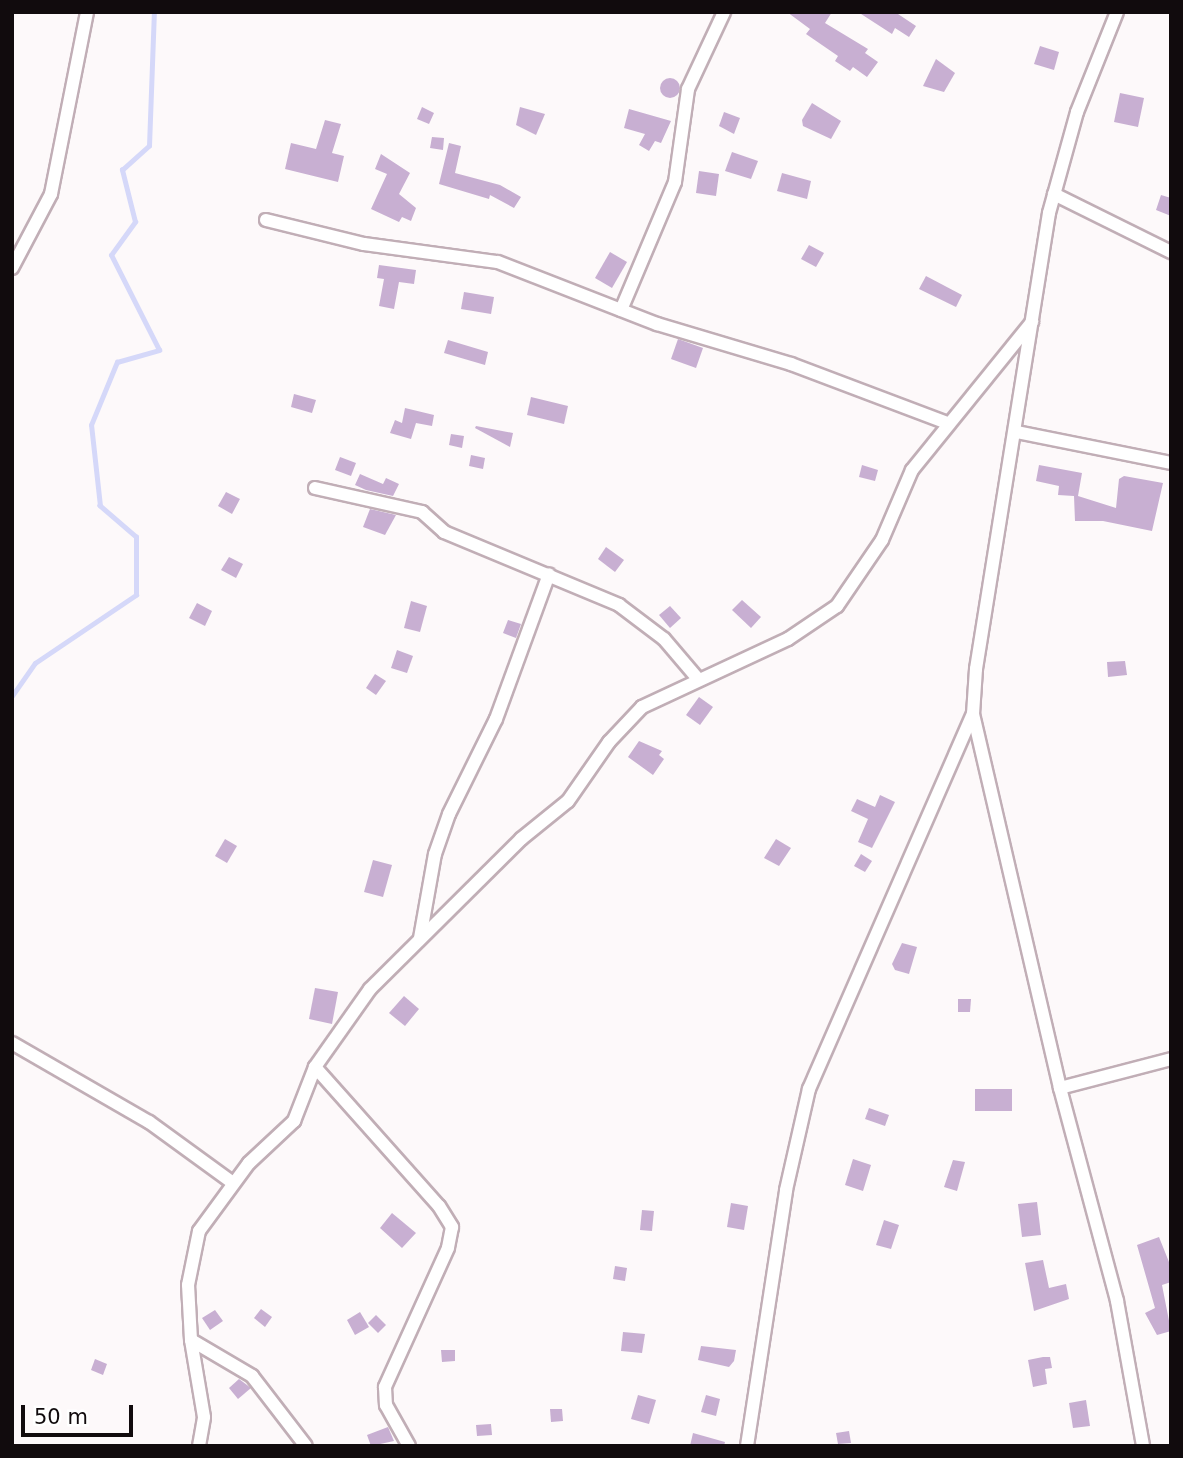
<!DOCTYPE html>
<html>
<head>
<meta charset="utf-8">
<style>
	body { margin:0 }
	#map { position:relative; width:1183px; height:1458px; overflow:hidden; background:#fdf9fa; font-family:"DejaVu Sans",sans-serif }
	div>[style] { position:absolute }
	[style*='--x'] { left:calc(var(--x)*1px); top:calc(var(--y)*1px); width:calc(var(--w)*1px); rotate:calc(var(--a)*1deg) }
	.stream>* { height:4.5px; margin:-2.25px; padding:0 2.25px; transform-origin:2.25px; border-radius:2.25px; background:#d5d8f9 }
	.building>* { inset:0; background:#c8afd2 }
	.round { border-radius:50% }
	.roads { filter:drop-shadow(2px 0 #c1aeb6) drop-shadow(-2px 0 #c1aeb6) drop-shadow(0 2px #c1aeb6) drop-shadow(0 -2px #c1aeb6) }
	.street>* { height:12px; margin:-6px; padding:0 6px; transform-origin:6px; border-radius:6px; background:#fff }
	span { translate:-50% -50%; white-space:nowrap; text-align:center; line-height:1.15; -webkit-text-stroke:6px #fff; paint-order:stroke }
	.frame { position:absolute; inset:0; border:14px solid #110b0d; pointer-events:none }
	.scale { position:absolute; left:21px; top:1405px; width:112px; height:32px; box-sizing:border-box; border:4px solid #110b0d; border-top:0; padding-left:9px; font-size:21px; line-height:24px; white-space:nowrap; color:#110b0d; -webkit-text-stroke:5px #fff; paint-order:stroke }
</style>
</head>
<body>
<div id="map">
	<div class="stream">
		<div style="--x:12;--y:696;--w:40;--a:-55.1"></div>
		<div style="--x:35;--y:663;--w:122;--a:-34"></div>
		<div style="--x:136;--y:595;--w:58;--a:-90"></div>
		<div style="--x:136;--y:537;--w:48;--a:-139.3"></div>
		<div style="--x:100;--y:506;--w:81;--a:-96.3"></div>
		<div style="--x:91;--y:425;--w:68;--a:-67.6"></div>
		<div style="--x:117;--y:362;--w:44;--a:-15.9"></div>
		<div style="--x:159;--y:350;--w:106;--a:-116.8"></div>
		<div style="--x:111;--y:255;--w:41;--a:-54"></div>
		<div style="--x:135;--y:222;--w:54;--a:-104"></div>
		<div style="--x:122;--y:170;--w:36;--a:-42"></div>
		<div style="--x:149;--y:146;--w:134;--a:-87.9"></div>
	</div>
	<div class="building">
		<div style="clip-path:polygon(787px 12px,832px 12px,825px 23px,868px 49px,865px 53px,878px 62px,867px 77px,853px 67px,850px 71px,835px 61px,838px 56px,806px 34px,810px 29px)"></div>
		<div style="clip-path:polygon(858px 12px,895px 12px,916px 26px,909px 37px,895px 28px,892px 34px)"></div>
		<div style="clip-path:polygon(1040px 46px,1059px 52px,1054px 70px,1034px 64px)"></div>
		<div style="clip-path:polygon(936px 59px,955px 73px,944px 92px,923px 86px)"></div>
		<div class="round" style="left:660px;top:78px;width:20px;height:20px"></div>
		<div style="clip-path:polygon(1120px 93px,1144px 98px,1138px 127px,1114px 122px)"></div>
		<div style="clip-path:polygon(812px 103px,841px 121px,831px 139px,803px 126px,802px 120px)"></div>
		<div style="clip-path:polygon(422px 107px,434px 113px,429px 124px,417px 119px)"></div>
		<div style="clip-path:polygon(520px 107px,545px 114px,536px 135px,516px 125px)"></div>
		<div style="clip-path:polygon(629px 109px,671px 121px,661px 143px,655px 141px,649px 151px,639px 145px,645px 134px,624px 128px)"></div>
		<div style="clip-path:polygon(724px 112px,740px 118px,734px 134px,719px 126px)"></div>
		<div style="clip-path:polygon(325px 120px,341px 124px,332px 153px,344px 156px,338px 182px,285px 169px,291px 143px,316px 149px)"></div>
		<div style="clip-path:polygon(432px 137px,444px 138px,443px 150px,430px 148px)"></div>
		<div style="clip-path:polygon(449px 143px,461px 146px,455px 173px,500px 185px,521px 197px,514px 208px,490px 195px,489px 199px,439px 184px)"></div>
		<div style="clip-path:polygon(732px 152px,758px 161px,751px 179px,725px 171px)"></div>
		<div style="clip-path:polygon(381px 154px,410px 173px,399px 194px,416px 208px,411px 221px,402px 217px,399px 222px,371px 209px,387px 174px,375px 169px)"></div>
		<div style="clip-path:polygon(699px 171px,719px 174px,716px 196px,696px 193px)"></div>
		<div style="clip-path:polygon(782px 173px,811px 181px,807px 199px,777px 191px)"></div>
		<div style="clip-path:polygon(1161px 195px,1171px 198px,1171px 216px,1156px 210px)"></div>
		<div style="clip-path:polygon(809px 245px,824px 253px,816px 267px,801px 259px)"></div>
		<div style="clip-path:polygon(610px 252px,627px 262px,612px 288px,595px 278px)"></div>
		<div style="clip-path:polygon(379px 265px,416px 270px,414px 284px,399px 282px,394px 309px,379px 306px,384px 279px,377px 278px)"></div>
		<div style="clip-path:polygon(926px 276px,962px 295px,956px 307px,919px 289px)"></div>
		<div style="clip-path:polygon(464px 292px,494px 297px,491px 314px,461px 309px)"></div>
		<div style="clip-path:polygon(678px 339px,703px 348px,696px 368px,671px 359px)"></div>
		<div style="clip-path:polygon(448px 340px,488px 352px,485px 365px,444px 353px)"></div>
		<div style="clip-path:polygon(294px 394px,316px 400px,312px 413px,291px 407px)"></div>
		<div style="clip-path:polygon(531px 397px,568px 406px,564px 424px,527px 415px)"></div>
		<div style="clip-path:polygon(405px 408px,434px 415px,432px 426px,416px 423px,411px 439px,390px 433px,395px 420px,402px 423px)"></div>
		<div style="clip-path:polygon(476px 426px,513px 433px,510px 447px,475px 428px)"></div>
		<div style="clip-path:polygon(451px 434px,464px 436px,462px 448px,449px 445px)"></div>
		<div style="clip-path:polygon(471px 455px,485px 458px,483px 469px,469px 466px)"></div>
		<div style="clip-path:polygon(340px 457px,356px 463px,351px 476px,335px 470px)"></div>
		<div style="clip-path:polygon(862px 465px,878px 470px,875px 481px,859px 477px)"></div>
		<div style="clip-path:polygon(1039px 465px,1082px 473px,1078px 496px,1116px 508px,1119px 479px,1124px 476px,1163px 483px,1152px 531px,1103px 521px,1075px 521px,1074px 496px,1058px 495px,1059px 486px,1036px 481px)"></div>
		<div style="clip-path:polygon(360px 474px,383px 484px,386px 478px,399px 484px,393px 496px,366px 490px,355px 485px)"></div>
		<div style="clip-path:polygon(226px 492px,240px 499px,232px 514px,218px 506px)"></div>
		<div style="clip-path:polygon(370px 509px,396px 515px,385px 535px,363px 527px)"></div>
		<div style="clip-path:polygon(606px 547px,624px 560px,615px 572px,598px 559px)"></div>
		<div style="clip-path:polygon(229px 557px,243px 564px,236px 578px,221px 570px)"></div>
		<div style="clip-path:polygon(742px 600px,761px 617px,751px 628px,732px 610px)"></div>
		<div style="clip-path:polygon(411px 601px,427px 606px,420px 632px,404px 628px)"></div>
		<div style="clip-path:polygon(197px 603px,212px 611px,205px 626px,189px 618px)"></div>
		<div style="clip-path:polygon(670px 606px,681px 618px,670px 628px,659px 615px)"></div>
		<div style="clip-path:polygon(508px 620px,521px 624px,516px 638px,503px 633px)"></div>
		<div style="clip-path:polygon(397px 650px,413px 656px,407px 673px,391px 668px)"></div>
		<div style="clip-path:polygon(1125px 661px,1127px 675px,1108px 677px,1107px 662px)"></div>
		<div style="clip-path:polygon(375px 674px,386px 681px,376px 695px,366px 688px)"></div>
		<div style="clip-path:polygon(699px 697px,713px 707px,700px 725px,686px 715px)"></div>
		<div style="clip-path:polygon(639px 741px,662px 751px,659px 755px,664px 759px,653px 775px,628px 757px)"></div>
		<div style="clip-path:polygon(880px 795px,895px 802px,872px 848px,858px 842px,868px 819px,851px 811px,857px 799px,875px 807px)"></div>
		<div style="clip-path:polygon(225px 839px,237px 846px,227px 863px,215px 856px)"></div>
		<div style="clip-path:polygon(776px 839px,791px 848px,779px 866px,764px 858px)"></div>
		<div style="clip-path:polygon(861px 854px,872px 861px,865px 872px,854px 866px)"></div>
		<div style="clip-path:polygon(373px 860px,392px 865px,383px 897px,364px 892px)"></div>
		<div style="clip-path:polygon(902px 943px,917px 947px,909px 974px,895px 970px,892px 964px)"></div>
		<div style="clip-path:polygon(315px 988px,338px 992px,332px 1024px,309px 1019px)"></div>
		<div style="clip-path:polygon(404px 996px,419px 1009px,405px 1026px,389px 1013px)"></div>
		<div style="clip-path:polygon(958px 999px,971px 999px,970px 1012px,958px 1012px)"></div>
		<div style="clip-path:polygon(975px 1089px,1012px 1089px,1012px 1111px,975px 1111px)"></div>
		<div style="clip-path:polygon(869px 1108px,889px 1115px,885px 1126px,865px 1119px)"></div>
		<div style="clip-path:polygon(853px 1159px,871px 1165px,863px 1191px,845px 1185px)"></div>
		<div style="clip-path:polygon(953px 1160px,965px 1162px,957px 1191px,944px 1187px)"></div>
		<div style="clip-path:polygon(1037px 1202px,1041px 1235px,1022px 1237px,1018px 1204px)"></div>
		<div style="clip-path:polygon(731px 1203px,748px 1206px,744px 1230px,727px 1227px)"></div>
		<div style="clip-path:polygon(642px 1210px,654px 1211px,652px 1231px,640px 1230px)"></div>
		<div style="clip-path:polygon(392px 1213px,416px 1233px,402px 1248px,380px 1228px)"></div>
		<div style="clip-path:polygon(884px 1220px,899px 1225px,891px 1249px,876px 1245px)"></div>
		<div style="clip-path:polygon(1159px 1237px,1171px 1267px,1171px 1282px,1162px 1285px,1171px 1331px,1157px 1335px,1145px 1313px,1155px 1308px,1137px 1245px)"></div>
		<div style="clip-path:polygon(1043px 1260px,1049px 1288px,1066px 1284px,1069px 1299px,1034px 1311px,1025px 1263px)"></div>
		<div style="clip-path:polygon(615px 1266px,627px 1268px,625px 1281px,613px 1279px)"></div>
		<div style="clip-path:polygon(261px 1309px,272px 1317px,265px 1327px,254px 1318px)"></div>
		<div style="clip-path:polygon(215px 1310px,223px 1321px,210px 1330px,202px 1318px)"></div>
		<div style="clip-path:polygon(360px 1312px,369px 1327px,355px 1335px,347px 1320px)"></div>
		<div style="clip-path:polygon(376px 1315px,386px 1325px,378px 1333px,368px 1323px)"></div>
		<div style="clip-path:polygon(623px 1332px,645px 1334px,642px 1353px,621px 1351px)"></div>
		<div style="clip-path:polygon(701px 1346px,736px 1350px,734px 1361px,729px 1367px,698px 1360px)"></div>
		<div style="clip-path:polygon(441px 1350px,455px 1350px,455px 1361px,442px 1362px)"></div>
		<div style="clip-path:polygon(1043px 1357px,1050px 1357px,1052px 1368px,1045px 1369px,1047px 1384px,1033px 1387px,1028px 1360px)"></div>
		<div style="clip-path:polygon(95px 1359px,107px 1364px,103px 1375px,91px 1370px)"></div>
		<div style="clip-path:polygon(239px 1379px,251px 1388px,238px 1399px,229px 1388px)"></div>
		<div style="clip-path:polygon(638px 1395px,656px 1400px,649px 1424px,631px 1419px)"></div>
		<div style="clip-path:polygon(706px 1395px,720px 1399px,716px 1416px,701px 1412px)"></div>
		<div style="clip-path:polygon(1086px 1400px,1090px 1426px,1073px 1428px,1069px 1403px)"></div>
		<div style="clip-path:polygon(550px 1409px,562px 1409px,563px 1421px,551px 1422px)"></div>
		<div style="clip-path:polygon(491px 1424px,492px 1435px,477px 1436px,476px 1425px)"></div>
		<div style="clip-path:polygon(388px 1427px,394px 1441px,371px 1446px,367px 1435px)"></div>
		<div style="clip-path:polygon(849px 1431px,851px 1443px,838px 1444px,836px 1433px)"></div>
		<div style="clip-path:polygon(693px 1433px,725px 1442px,724px 1446px,690px 1446px)"></div>
	</div>
	<div class="roads">
		<div class="street">
			<div style="--x:1117;--y:12;--w:108;--a:111.8"></div>
			<div style="--x:1077;--y:112;--w:105;--a:105.5"></div>
			<div style="--x:1049;--y:213;--w:462;--a:99.1"></div>
			<div style="--x:976;--y:669;--w:45;--a:93.8"></div>
			<div style="--x:973;--y:714;--w:384;--a:76.9"></div>
			<div style="--x:1060;--y:1088;--w:220;--a:75"></div>
			<div style="--x:1117;--y:1301;--w:147;--a:79.8"></div>
			<div style="--x:1054;--y:194;--w:131;--a:26.4"></div>
			<div style="--x:266;--y:220;--w:101;--a:13.8"></div>
			<div style="--x:364;--y:244;--w:135;--a:7.7"></div>
			<div style="--x:498;--y:262;--w:171;--a:21.3"></div>
			<div style="--x:657;--y:324;--w:140;--a:16.6"></div>
			<div style="--x:791;--y:364;--w:167;--a:20.7"></div>
			<div style="--x:12;--y:268;--w:84;--a:-62.2"></div>
			<div style="--x:51;--y:194;--w:186;--a:-78.8"></div>
			<div style="--x:621;--y:310;--w:139;--a:-67.1"></div>
			<div style="--x:675;--y:182;--w:94;--a:-82"></div>
			<div style="--x:688;--y:89;--w:85;--a:-64.9"></div>
			<div style="--x:1017;--y:432;--w:157;--a:11.4"></div>
			<div style="--x:315;--y:488;--w:110;--a:12.6"></div>
			<div style="--x:422;--y:512;--w:30;--a:42"></div>
			<div style="--x:444;--y:532;--w:190;--a:22.6"></div>
			<div style="--x:619;--y:605;--w:56;--a:37.1"></div>
			<div style="--x:664;--y:639;--w:52;--a:49.6"></div>
			<div style="--x:420;--y:938;--w:85;--a:-79.9"></div>
			<div style="--x:435;--y:854;--w:42;--a:-70.7"></div>
			<div style="--x:449;--y:814;--w:106;--a:-63.7"></div>
			<div style="--x:496;--y:719;--w:154;--a:-69.9"></div>
			<div style="--x:12;--y:1043;--w:158;--a:30"></div>
			<div style="--x:149;--y:1122;--w:104;--a:36"></div>
			<div style="--x:315;--y:1067;--w:186;--a:48.3"></div>
			<div style="--x:439;--y:1206;--w:25;--a:58"></div>
			<div style="--x:452;--y:1227;--w:21;--a:101"></div>
			<div style="--x:448;--y:1248;--w:153;--a:114.4"></div>
			<div style="--x:385;--y:1387;--w:18;--a:87"></div>
			<div style="--x:386;--y:1405;--w:47;--a:60.7"></div>
			<div style="--x:1060;--y:1088;--w:115;--a:-14.6"></div>
			<div style="--x:191;--y:1340;--w:71;--a:30.5"></div>
			<div style="--x:252;--y:1376;--w:88;--a:52.4"></div>
			<div style="--x:199;--y:1446;--w:29;--a:-80"></div>
			<div style="--x:204;--y:1417;--w:78;--a:-99.6"></div>
			<div style="--x:191;--y:1340;--w:55;--a:-93.1"></div>
			<div style="--x:188;--y:1285;--w:55;--a:-78.5"></div>
			<div style="--x:199;--y:1231;--w:84;--a:-53.7"></div>
			<div style="--x:249;--y:1163;--w:62;--a:-43"></div>
			<div style="--x:294;--y:1121;--w:58;--a:-68.7"></div>
			<div style="--x:315;--y:1067;--w:95;--a:-54.8"></div>
			<div style="--x:370;--y:989;--w:213;--a:-44.8"></div>
			<div style="--x:521;--y:839;--w:60;--a:-39"></div>
			<div style="--x:568;--y:801;--w:72;--a:-55.2"></div>
			<div style="--x:609;--y:742;--w:48;--a:-46.7"></div>
			<div style="--x:642;--y:707;--w:161;--a:-25"></div>
			<div style="--x:788;--y:639;--w:59;--a:-34"></div>
			<div style="--x:837;--y:606;--w:80;--a:-55.7"></div>
			<div style="--x:882;--y:540;--w:76;--a:-66.8"></div>
			<div style="--x:912;--y:470;--w:191;--a:-51"></div>
			<div style="--x:747;--y:1446;--w:259;--a:-81.3"></div>
			<div style="--x:786;--y:1190;--w:104;--a:-77.2"></div>
			<div style="--x:809;--y:1089;--w:409;--a:-66.4"></div>
		</div>
	</div>
	<div class="frame"></div>
	<div class="scale">50 m</div>
</div>
</body>
</html>
